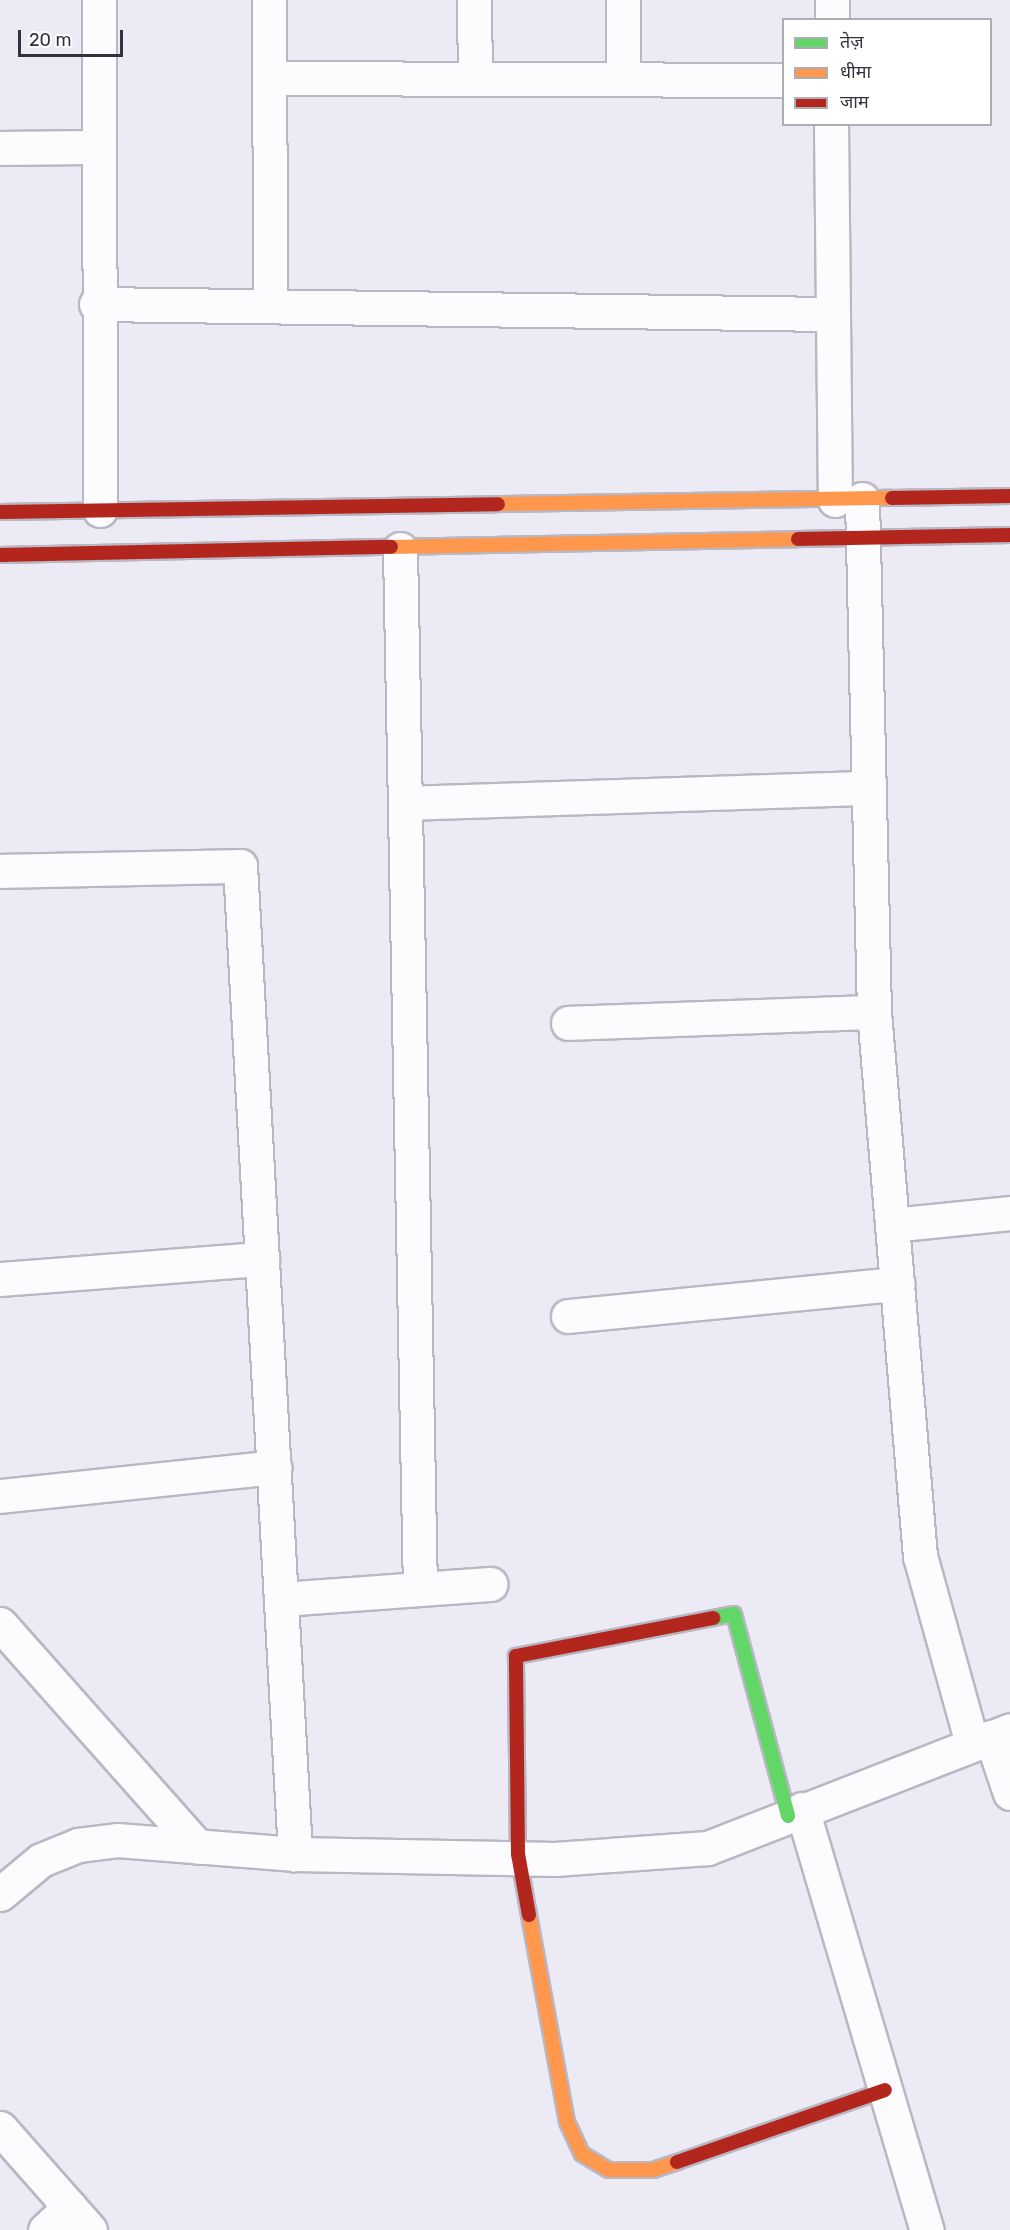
<!DOCTYPE html>
<html>
<head>
<meta charset="utf-8">
<style>
	body { margin:0 }
	#map { position:relative; width:1010px; height:2230px; overflow:hidden; background:#eceaf5; font-family:Rubik,"Noto Sans Devanagari",sans-serif }
	div>[style] { position:absolute }
	[style*='--x'] { left:calc(var(--x)*1px); top:calc(var(--y)*1px); width:calc(var(--w)*1px); rotate:calc(var(--a)*1deg) }
	.roads { filter:drop-shadow(2px 0 #b9b7c2) drop-shadow(-2px 0 #b9b7c2) drop-shadow(0 2px #b9b7c2) drop-shadow(0 -2px #b9b7c2) }
	.street>* { height:33px; margin:-16.5px; padding:0 16.5px; transform-origin:16.5px; border-radius:16.5px; background:#fcfcfe }
	.fast>* { height:14px; margin:-7px; padding:0 7px; transform-origin:7px; border-radius:7px; background:#63d668 }
	.slow>* { height:14px; margin:-7px; padding:0 7px; transform-origin:7px; border-radius:7px; background:#ff974d }
	.jam>* { height:14px; margin:-7px; padding:0 7px; transform-origin:7px; border-radius:7px; background:#b3261e }
	span { translate:-50% -50%; white-space:nowrap; text-align:center; line-height:1.15; -webkit-text-stroke:4.5px #fff; paint-order:stroke }
	.legend { position:absolute; left:782px; top:18px; width:210px; height:108px; box-sizing:border-box; background:#fff; border:2px solid #adadb2; margin:0; padding:8px 10px; list-style:none; font-size:18px; color:#33313e }
	.legend li { display:flex; align-items:center; gap:12px; height:30px }
	.legend b { width:30px; border:2px solid #adadb2 }
	.scale { position:absolute; left:18px; top:30px; width:105px; height:27px; box-sizing:border-box; border:3px solid #33313e; border-top:0; padding-left:8px; font-size:18px; line-height:21px; white-space:nowrap; color:#33313e; -webkit-text-stroke:4px #fff; paint-order:stroke }
</style>
</head>
<body>
<div id="map">
	<div class="roads">
		<div class="street">
			<div style="--x:99;--y:0;--w:510;--a:89.89"></div>
			<div style="--x:269;--y:0;--w:306;--a:89.8"></div>
			<div style="--x:474;--y:0;--w:78;--a:89.3"></div>
			<div style="--x:623;--y:0;--w:79;--a:90"></div>
			<div style="--x:832;--y:20;--w:20;--a:-90"></div>
			<div style="--x:269;--y:78;--w:515;--a:0.22"></div>
			<div style="--x:831;--y:124;--w:376;--a:89.4"></div>
			<div style="--x:0;--y:148;--w:98;--a:-0.6"></div>
			<div style="--x:96;--y:304;--w:733;--a:0.78"></div>
			<div style="--x:862;--y:499;--w:513;--a:88.66"></div>
			<div style="--x:874;--y:1012;--w:546;--a:85.17"></div>
			<div style="--x:920;--y:1556;--w:194;--a:74.5"></div>
			<div style="--x:400;--y:549;--w:1040;--a:88.9"></div>
			<div style="--x:406;--y:803;--w:462;--a:-1.9"></div>
			<div style="--x:0;--y:871;--w:240;--a:-1.2"></div>
			<div style="--x:240;--y:866;--w:990;--a:86.81"></div>
			<div style="--x:568;--y:1023;--w:306;--a:-2.1"></div>
			<div style="--x:892;--y:1225;--w:119;--a:-5.8"></div>
			<div style="--x:0;--y:1279;--w:263;--a:-4.4"></div>
			<div style="--x:568;--y:1316;--w:331;--a:-5.6"></div>
			<div style="--x:0;--y:1496;--w:276;--a:-6"></div>
			<div style="--x:281;--y:1599;--w:210;--a:-4.1"></div>
			<div style="--x:0;--y:1624;--w:298;--a:48.4"></div>
			<div style="--x:991;--y:1737;--w:59;--a:71.3"></div>
			<div style="--x:802;--y:1809;--w:439;--a:73.5"></div>
			<div style="--x:0;--y:1894;--w:53;--a:-39.7"></div>
			<div style="--x:41;--y:1860;--w:40;--a:-22"></div>
			<div style="--x:78;--y:1845;--w:39;--a:-7"></div>
			<div style="--x:117;--y:1840;--w:179;--a:4.5"></div>
			<div style="--x:295;--y:1854;--w:260;--a:1.1"></div>
			<div style="--x:555;--y:1859;--w:153;--a:-4.1"></div>
			<div style="--x:708;--y:1848;--w:324;--a:-21.3"></div>
			<div style="--x:0;--y:2128;--w:136;--a:48.6"></div>
			<div style="--x:45;--y:2230;--w:34;--a:-43"></div>
		</div>
		<div class="fast">
			<div style="--x:713;--y:1618;--w:21;--a:-11"></div>
			<div style="--x:734;--y:1614;--w:209;--a:75"></div>
		</div>
		<div class="slow">
			<div style="--x:498;--y:504;--w:394;--a:-0.9"></div>
			<div style="--x:391;--y:547;--w:407;--a:-1.1"></div>
			<div style="--x:529;--y:1915;--w:210;--a:79.6"></div>
			<div style="--x:567;--y:2122;--w:35;--a:65"></div>
			<div style="--x:582;--y:2154;--w:31;--a:31"></div>
			<div style="--x:609;--y:2170;--w:44;--a:0"></div>
			<div style="--x:653;--y:2170;--w:25;--a:-18"></div>
		</div>
		<div class="jam">
			<div style="--x:892;--y:498;--w:118;--a:-1"></div>
			<div style="--x:0;--y:512;--w:498;--a:-0.9"></div>
			<div style="--x:798;--y:539;--w:212;--a:-1.1"></div>
			<div style="--x:0;--y:555;--w:391;--a:-1.2"></div>
			<div style="--x:529;--y:1915;--w:62;--a:-100.2"></div>
			<div style="--x:518;--y:1854;--w:198;--a:-90.6"></div>
			<div style="--x:516;--y:1656;--w:201;--a:-10.9"></div>
			<div style="--x:677;--y:2162;--w:220;--a:-19.1"></div>
		</div>
	</div>
	<ul class="legend">
	<li><b style="height:8px;background:#63d668"></b>तेज़</li>
	<li><b style="height:8px;background:#ff974d"></b>धीमा</li>
	<li><b style="height:8px;background:#b3261e"></b>जाम</li>
	</ul>
	<div class="scale">20 m</div>
</div>
</body>
</html>
